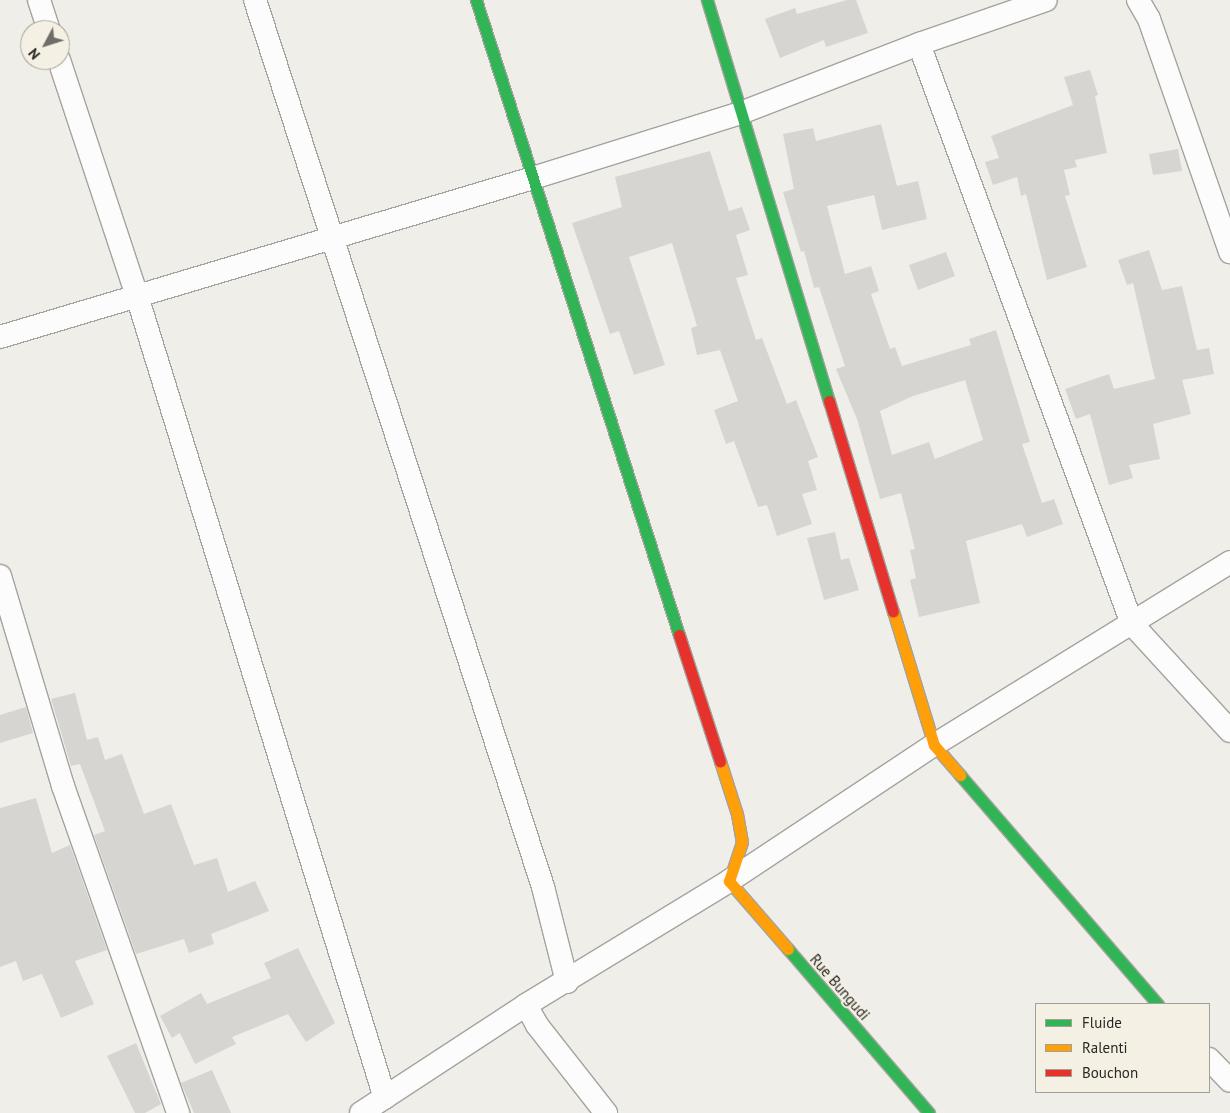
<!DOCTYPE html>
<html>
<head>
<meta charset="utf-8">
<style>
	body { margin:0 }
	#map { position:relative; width:1230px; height:1113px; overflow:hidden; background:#f0eee8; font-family:"PT Sans",sans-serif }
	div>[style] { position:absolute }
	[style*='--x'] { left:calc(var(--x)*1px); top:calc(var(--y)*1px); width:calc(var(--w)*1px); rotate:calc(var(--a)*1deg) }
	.building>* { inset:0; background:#d7d5d1 }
	.roads { filter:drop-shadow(1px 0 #a4a39e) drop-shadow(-1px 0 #a4a39e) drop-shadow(0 1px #a4a39e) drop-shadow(0 -1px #a4a39e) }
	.street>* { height:22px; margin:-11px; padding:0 11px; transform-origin:11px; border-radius:11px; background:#fdfcfc }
	.fast>* { height:11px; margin:-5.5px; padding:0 5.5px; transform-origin:5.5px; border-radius:5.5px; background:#30b455 }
	.slow>* { height:11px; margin:-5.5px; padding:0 5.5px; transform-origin:5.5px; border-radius:5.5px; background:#ff9f0a }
	.jam>* { height:11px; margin:-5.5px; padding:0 5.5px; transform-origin:5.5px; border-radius:5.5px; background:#e5322d }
	span { translate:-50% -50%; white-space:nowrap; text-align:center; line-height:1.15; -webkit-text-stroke:4px #f4f0e4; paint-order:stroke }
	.street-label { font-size:15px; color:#292723 }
	.legend { position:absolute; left:1035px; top:1003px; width:175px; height:90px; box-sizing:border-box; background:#f4f0e4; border:1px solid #a3a097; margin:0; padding:6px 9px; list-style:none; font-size:15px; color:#292723 }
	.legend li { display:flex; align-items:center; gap:10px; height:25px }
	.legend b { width:25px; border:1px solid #a3a097 }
	.north { position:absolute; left:20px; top:20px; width:50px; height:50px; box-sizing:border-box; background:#f4f0e4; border:1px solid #a3a097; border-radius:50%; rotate:230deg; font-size:14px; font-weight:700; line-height:20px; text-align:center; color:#292723 }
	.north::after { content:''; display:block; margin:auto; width:18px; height:22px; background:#6f6d68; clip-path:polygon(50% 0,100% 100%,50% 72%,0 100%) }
</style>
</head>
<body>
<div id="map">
	<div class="building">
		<div style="clip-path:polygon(847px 0,856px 0,868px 33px,826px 47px,824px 40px,780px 58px,765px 19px,795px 8px,797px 14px)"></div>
		<div style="clip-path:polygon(1090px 70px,1098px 95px,1095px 96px,1107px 153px,1075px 160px,1077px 167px,1064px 170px,1070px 195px,1065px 196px,1087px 267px,1047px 280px,1026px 194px,1021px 196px,1017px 177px,993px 185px,985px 162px,999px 158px,991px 136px,1073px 105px,1064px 77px)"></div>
		<div style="clip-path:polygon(evenodd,881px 124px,897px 186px,918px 181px,927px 219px,882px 230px,874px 195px,827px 206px,845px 274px,871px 266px,879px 291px,871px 294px,890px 349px,895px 347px,902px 366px,971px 345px,969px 339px,996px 330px,1030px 442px,1022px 444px,1042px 503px,1054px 499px,1063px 524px,1027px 537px,1022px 524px,966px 541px,980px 603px,919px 617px,910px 580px,916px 578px,910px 550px,915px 549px,901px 493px,880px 499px,857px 419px,836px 369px,845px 366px,819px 287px,814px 288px,804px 251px,801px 252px,783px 192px,794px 189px,783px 134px,813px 128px,816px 141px,881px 124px,965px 380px,983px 440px,935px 459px,929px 442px,892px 455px,880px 411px,913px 396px,965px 380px)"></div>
		<div style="clip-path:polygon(1178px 149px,1182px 171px,1153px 175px,1149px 154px)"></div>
		<div style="clip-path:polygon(710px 151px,729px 211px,742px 207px,750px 230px,736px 235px,748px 275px,736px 278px,756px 340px,762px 338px,787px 404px,796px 400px,818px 457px,808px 461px,817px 490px,802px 494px,812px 524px,777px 536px,767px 505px,758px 507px,734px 441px,726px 444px,714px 410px,738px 401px,720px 350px,697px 355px,691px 328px,697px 326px,672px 243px,629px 257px,665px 365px,634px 375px,619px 331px,610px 334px,572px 223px,622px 207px,615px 177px)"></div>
		<div style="clip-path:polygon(1149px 250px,1162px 290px,1182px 286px,1197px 350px,1209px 348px,1214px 374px,1182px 380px,1191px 414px,1153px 424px,1160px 459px,1129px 465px,1133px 478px,1109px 485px,1090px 414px,1076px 419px,1065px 389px,1109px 374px,1114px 389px,1155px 379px,1133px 283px,1127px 285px,1118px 260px)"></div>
		<div style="clip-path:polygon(946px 252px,955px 276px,918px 290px,909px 265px)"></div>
		<div style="clip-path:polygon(835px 532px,841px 560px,849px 558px,859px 590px,824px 600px,807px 538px)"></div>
		<div style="clip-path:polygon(75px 693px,87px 740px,98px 737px,105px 760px,122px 754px,144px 814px,171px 804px,194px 865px,217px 858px,228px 892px,255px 881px,269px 911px,211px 934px,214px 944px,189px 953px,184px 939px,136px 954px,94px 835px,105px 831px,80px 764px,71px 766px,51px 699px)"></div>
		<div style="clip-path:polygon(26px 707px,33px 733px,0 743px,0 715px)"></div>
		<div style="clip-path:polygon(36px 798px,52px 853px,70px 845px,107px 950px,75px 961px,94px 1004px,61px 1018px,42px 974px,23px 981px,16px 961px,0 967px,0 808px)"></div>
		<div style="clip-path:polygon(298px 948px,335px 1023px,306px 1042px,288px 1014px,232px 1037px,236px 1044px,195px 1064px,180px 1033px,172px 1038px,160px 1016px,201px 993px,207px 1004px,271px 978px,264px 963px)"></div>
		<div style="clip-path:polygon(136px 1043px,161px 1104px,145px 1113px,135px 1113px,107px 1056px)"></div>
		<div style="clip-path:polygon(212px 1070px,231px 1113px,194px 1113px,181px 1083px)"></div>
	</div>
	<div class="roads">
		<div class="street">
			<div style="--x:39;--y:0;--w:32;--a:72"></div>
			<div style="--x:255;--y:0;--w:933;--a:72.01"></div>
			<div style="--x:543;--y:887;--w:98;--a:75.8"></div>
			<div style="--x:1138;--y:0;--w:22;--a:60"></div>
			<div style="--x:1149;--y:19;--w:247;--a:70.8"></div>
			<div style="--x:919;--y:44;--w:618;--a:69.83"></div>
			<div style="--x:1132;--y:624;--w:145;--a:47.5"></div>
			<div style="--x:59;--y:60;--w:249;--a:71.7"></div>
			<div style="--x:137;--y:296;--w:839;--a:72.82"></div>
			<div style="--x:0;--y:337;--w:556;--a:-16.61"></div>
			<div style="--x:533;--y:178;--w:220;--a:-17.4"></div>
			<div style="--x:743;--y:112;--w:189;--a:-21.1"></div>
			<div style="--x:919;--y:44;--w:134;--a:-19.1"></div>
			<div style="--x:0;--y:576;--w:219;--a:73.3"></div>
			<div style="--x:63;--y:786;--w:347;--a:70.6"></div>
			<div style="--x:526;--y:1005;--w:23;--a:61"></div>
			<div style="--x:537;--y:1025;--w:112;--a:51.9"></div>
			<div style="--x:1209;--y:1059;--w:30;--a:46"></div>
			<div style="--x:361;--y:1113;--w:197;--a:-33.2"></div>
			<div style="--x:526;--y:1005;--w:238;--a:-31.4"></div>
			<div style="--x:729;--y:881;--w:246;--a:-33.6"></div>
			<div style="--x:934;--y:745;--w:348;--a:-31.7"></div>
		</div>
		<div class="fast">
			<div style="--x:476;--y:0;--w:667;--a:72.27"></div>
			<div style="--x:707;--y:0;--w:419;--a:73.1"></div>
			<div style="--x:960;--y:775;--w:303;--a:49.2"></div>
			<div style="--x:788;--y:949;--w:216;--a:49.3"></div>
		</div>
		<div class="slow">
			<div style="--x:893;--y:611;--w:140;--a:73"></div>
			<div style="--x:934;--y:745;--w:40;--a:49"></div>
			<div style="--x:720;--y:761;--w:56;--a:72.2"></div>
			<div style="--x:737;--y:814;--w:28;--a:80"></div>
			<div style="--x:742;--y:842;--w:41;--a:108.4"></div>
			<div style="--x:729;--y:881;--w:90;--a:49.1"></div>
		</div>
		<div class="jam">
			<div style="--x:829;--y:401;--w:220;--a:73.1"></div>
			<div style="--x:679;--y:635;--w:133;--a:72"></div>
		</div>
	</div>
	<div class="street-label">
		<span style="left:840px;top:987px;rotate:49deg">Rue Bungudi</span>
	</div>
	<ul class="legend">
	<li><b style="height:6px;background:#30b455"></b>Fluide</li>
	<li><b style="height:6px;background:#ff9f0a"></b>Ralenti</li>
	<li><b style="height:6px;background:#e5322d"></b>Bouchon</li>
	</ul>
	<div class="north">N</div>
</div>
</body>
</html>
